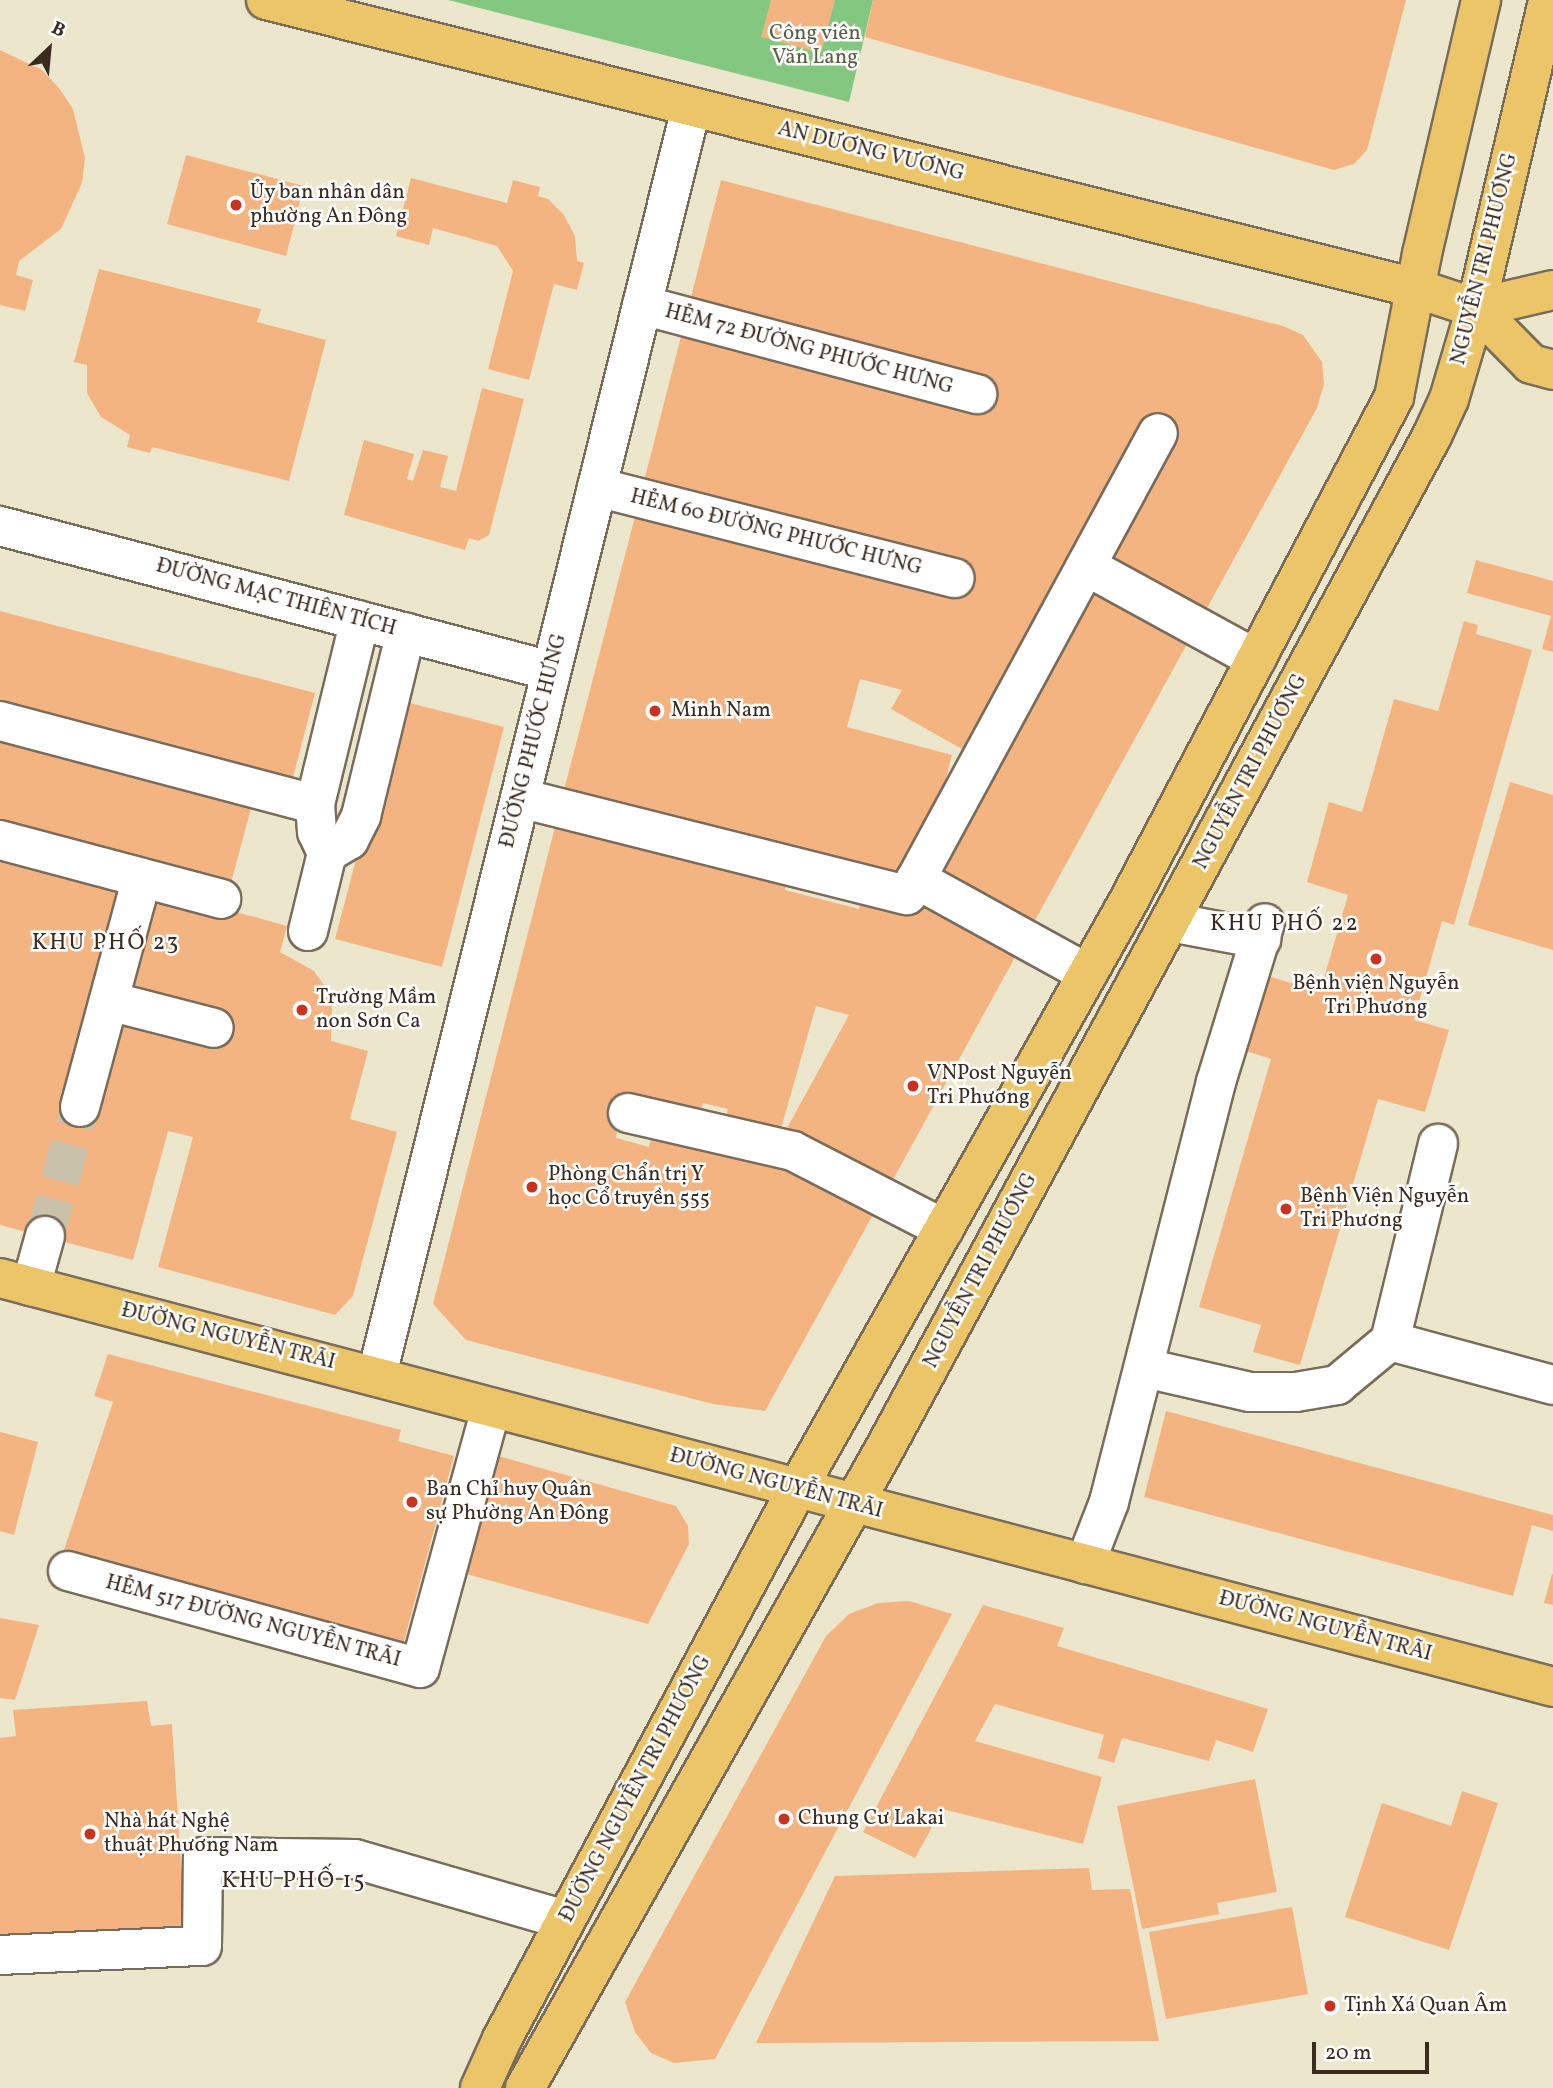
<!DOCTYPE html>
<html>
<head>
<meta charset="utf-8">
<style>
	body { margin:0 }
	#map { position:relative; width:1553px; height:2088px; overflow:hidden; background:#ece7cc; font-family:Vollkorn,serif }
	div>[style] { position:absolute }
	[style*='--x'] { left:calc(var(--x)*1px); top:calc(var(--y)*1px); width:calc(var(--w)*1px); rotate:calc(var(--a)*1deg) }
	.green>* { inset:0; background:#84c780 }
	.building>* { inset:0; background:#f4b482 }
	.minor-tunnel>* { height:38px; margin-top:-19px; transform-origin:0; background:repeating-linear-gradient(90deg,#c9c1a9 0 38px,transparent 0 57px) }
	.roads { filter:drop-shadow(2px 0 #796c5b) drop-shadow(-2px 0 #796c5b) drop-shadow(0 2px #796c5b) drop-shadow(0 -2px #796c5b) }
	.minor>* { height:38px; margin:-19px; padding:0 19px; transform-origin:19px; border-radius:19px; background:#fff }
	.major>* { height:38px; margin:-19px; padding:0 19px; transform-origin:19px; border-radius:19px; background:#ecc569 }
	.dots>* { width:19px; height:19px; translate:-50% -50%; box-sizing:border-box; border:4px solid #fff; border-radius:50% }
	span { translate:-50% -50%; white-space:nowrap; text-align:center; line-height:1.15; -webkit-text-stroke:5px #fff; paint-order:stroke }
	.park-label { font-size:21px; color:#556140 }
	.street-label { font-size:21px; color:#3b2a1e }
	.poi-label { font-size:21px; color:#3b2a1e }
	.left { translate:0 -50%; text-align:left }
	.neighbourhood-label { font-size:23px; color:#3b2a1e; letter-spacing:2px }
	.north { position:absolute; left:14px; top:14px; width:70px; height:70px; -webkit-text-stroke:5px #fff; paint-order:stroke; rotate:26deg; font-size:19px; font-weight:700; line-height:28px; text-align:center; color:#3b2a1e }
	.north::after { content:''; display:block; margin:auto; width:24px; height:32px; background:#3b2a1e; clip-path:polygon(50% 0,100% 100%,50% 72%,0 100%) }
	.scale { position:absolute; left:1312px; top:2042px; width:117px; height:32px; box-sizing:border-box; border:4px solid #3b2a1e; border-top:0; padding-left:9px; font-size:21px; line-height:24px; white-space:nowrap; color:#3b2a1e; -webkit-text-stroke:5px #fff; paint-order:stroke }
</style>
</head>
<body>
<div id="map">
	<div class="green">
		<div style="clip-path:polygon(448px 0,873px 0,849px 102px)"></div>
	</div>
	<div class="building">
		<div style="clip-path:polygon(771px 0,835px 0,821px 53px,761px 37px)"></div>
		<div style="clip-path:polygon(873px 0,1406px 0,1367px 150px,1354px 164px,1334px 170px,865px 37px)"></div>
		<div style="clip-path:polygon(0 50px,42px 70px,59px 88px,73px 109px,85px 158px,82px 183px,61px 229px,19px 261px,16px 275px,33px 280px,25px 311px,0 305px)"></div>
		<div style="clip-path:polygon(186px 155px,304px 186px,286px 256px,167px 224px)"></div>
		<div style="clip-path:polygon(411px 178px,507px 203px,513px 180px,540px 187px,538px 196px,548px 199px,564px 215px,575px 236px,577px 261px,584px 263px,577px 290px,554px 284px,529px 380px,488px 369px,513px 271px,497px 246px,433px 228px,429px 245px,396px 236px)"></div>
		<div style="clip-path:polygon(721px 180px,1283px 326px,1303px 335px,1322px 362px,1324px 384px,1317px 408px,1201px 619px,1097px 562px,969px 753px,891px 709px,902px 690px,860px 679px,847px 727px,952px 755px,932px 835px,907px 882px,563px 794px,638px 505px,958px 589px,970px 566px,956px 558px,953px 566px,643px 485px)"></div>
		<div style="clip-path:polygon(99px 269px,261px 309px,257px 322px,326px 340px,289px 481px,152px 447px,150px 453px,127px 447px,130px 435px,101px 417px,87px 393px,87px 365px,74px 362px)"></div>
		<div style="clip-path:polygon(482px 388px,524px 399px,489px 535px,478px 541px,469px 538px,465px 550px,344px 515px,364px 440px,414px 454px,407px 479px,413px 481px,423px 450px,448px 456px,440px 487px,456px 491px)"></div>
		<div style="clip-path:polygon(1476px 560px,1553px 581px,1553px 652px,1542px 649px,1551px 616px,1467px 593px)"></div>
		<div style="clip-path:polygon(1088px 579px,1192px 635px,1033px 924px,930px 868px)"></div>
		<div style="clip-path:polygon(0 611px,315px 693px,290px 789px,0 713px)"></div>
		<div style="clip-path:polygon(1464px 621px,1478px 625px,1476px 634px,1532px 650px,1454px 925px,1442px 921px,1414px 1020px,1449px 1030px,1425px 1112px,1378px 1099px,1300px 1365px,1253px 1352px,1261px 1325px,1199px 1307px,1271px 1059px,1243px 1050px,1265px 975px,1320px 992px,1348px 895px,1307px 882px,1329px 802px,1362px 812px,1394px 699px,1438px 711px)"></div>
		<div style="clip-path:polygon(398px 700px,504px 727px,442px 967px,335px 939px)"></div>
		<div style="clip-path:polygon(0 729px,254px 797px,228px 894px,0 833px)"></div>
		<div style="clip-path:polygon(1510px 782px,1553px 795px,1553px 950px,1468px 925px)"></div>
		<div style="clip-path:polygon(557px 819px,787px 879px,785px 890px,859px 909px,862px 898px,917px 892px,1020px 948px,889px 1187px,786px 1130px,849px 1015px,816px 1006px,780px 1132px,723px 1126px,728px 1109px,703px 1103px,699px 1120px,618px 1125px,616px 1138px,649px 1147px,652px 1134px,772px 1155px,875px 1211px,765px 1411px,713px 1404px,466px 1340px,433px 1304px)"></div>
		<div style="clip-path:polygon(0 848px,125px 883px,125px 996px,154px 889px,287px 926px,280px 952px,314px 971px,326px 988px,332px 1005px,331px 1041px,368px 1051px,350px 1119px,397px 1132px,353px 1296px,335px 1315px,158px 1267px,193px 1137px,168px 1131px,133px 1260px,0 1225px)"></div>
		<div style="clip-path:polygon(108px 1354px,401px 1430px,398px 1441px,454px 1456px,401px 1652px,61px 1559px,113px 1402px,94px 1396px)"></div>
		<div style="clip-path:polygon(1166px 1411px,1553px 1515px,1553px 1531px,1532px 1525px,1513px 1596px,1144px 1497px)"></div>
		<div style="clip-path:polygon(0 1432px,38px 1442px,14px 1535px,0 1531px)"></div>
		<div style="clip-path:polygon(495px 1455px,676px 1506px,688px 1526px,689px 1544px,648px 1624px,463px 1573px)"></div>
		<div style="clip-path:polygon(1552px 1574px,1553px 1574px,1553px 1605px,1544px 1603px)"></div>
		<div style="clip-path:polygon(909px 1601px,952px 1614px,715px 2059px,674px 2063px,651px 2053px,635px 2032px,625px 2002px,826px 1636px,849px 1614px,878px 1603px)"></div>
		<div style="clip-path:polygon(983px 1605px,1064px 1628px,1057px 1646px,1268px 1709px,1253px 1752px,1216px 1740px,1209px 1761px,1122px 1738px,1114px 1763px,1098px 1758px,1104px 1735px,995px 1704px,975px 1741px,1102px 1777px,1083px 1844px,942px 1809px,915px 1858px,863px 1832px)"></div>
		<div style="clip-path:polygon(0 1618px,39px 1625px,15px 1700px,0 1698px)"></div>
		<div style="clip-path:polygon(147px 1701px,151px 1726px,172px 1724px,185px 1929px,0 1938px,0 1738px,16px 1736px,13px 1710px)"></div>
		<div style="clip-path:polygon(1255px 1779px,1277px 1892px,1217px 1903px,1219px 1914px,1142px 1929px,1117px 1806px)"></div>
		<div style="clip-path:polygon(1462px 1791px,1498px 1803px,1449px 1950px,1345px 1917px,1382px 1803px,1451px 1826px)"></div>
		<div style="clip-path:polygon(1089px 1868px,1092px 1890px,1130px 1889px,1159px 2041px,756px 2043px,835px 1876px)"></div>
		<div style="clip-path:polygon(1292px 1907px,1308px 1994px,1166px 2019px,1149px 1932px)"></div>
	</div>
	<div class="minor-tunnel">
		<div style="--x:45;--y:1236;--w:134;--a:-74.8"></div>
	</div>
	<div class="roads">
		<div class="minor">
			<div style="--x:642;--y:305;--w:347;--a:14.9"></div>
			<div style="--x:597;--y:487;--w:369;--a:14.3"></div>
			<div style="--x:0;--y:526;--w:570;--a:14.74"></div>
			<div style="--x:1086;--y:566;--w:194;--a:28.7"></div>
			<div style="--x:0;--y:721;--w:326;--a:14.8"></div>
			<div style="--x:520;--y:798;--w:399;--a:14.1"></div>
			<div style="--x:907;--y:895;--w:18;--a:-61"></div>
			<div style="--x:916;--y:879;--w:196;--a:28.9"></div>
			<div style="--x:0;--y:840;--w:229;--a:14.9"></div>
			<div style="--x:327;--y:853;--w:26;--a:-31"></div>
			<div style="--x:349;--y:840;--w:27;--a:-63"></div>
			<div style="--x:361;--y:816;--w:189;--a:-76.3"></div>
			<div style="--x:916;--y:879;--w:507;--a:-61.52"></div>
			<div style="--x:1170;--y:922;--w:93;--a:10.6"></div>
			<div style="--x:308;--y:931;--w:80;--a:-76.3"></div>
			<div style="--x:327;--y:853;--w:23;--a:-115"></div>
			<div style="--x:317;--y:832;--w:28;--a:-94"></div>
			<div style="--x:315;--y:804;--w:189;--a:-76.3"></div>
			<div style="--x:109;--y:1001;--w:108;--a:14.4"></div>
			<div style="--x:80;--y:1107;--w:237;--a:-74.9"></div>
			<div style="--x:628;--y:1113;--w:169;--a:13"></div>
			<div style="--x:793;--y:1151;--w:170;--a:27.3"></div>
			<div style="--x:31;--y:1286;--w:52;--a:-74.4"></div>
			<div style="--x:1390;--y:1341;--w:169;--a:15.1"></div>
			<div style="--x:1145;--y:1368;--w:108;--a:12.9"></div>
			<div style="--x:1250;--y:1392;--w:46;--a:0"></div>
			<div style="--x:1296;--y:1392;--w:42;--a:-9.7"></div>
			<div style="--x:1337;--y:1385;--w:69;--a:-39.7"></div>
			<div style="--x:1390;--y:1341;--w:203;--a:-76.3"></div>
			<div style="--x:377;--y:1375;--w:1305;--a:-76.08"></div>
			<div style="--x:1085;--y:1564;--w:66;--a:-68.8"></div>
			<div style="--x:1109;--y:1502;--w:433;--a:-75.7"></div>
			<div style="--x:1216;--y:1082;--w:166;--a:-72.9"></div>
			<div style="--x:68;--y:1571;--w:365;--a:15.4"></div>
			<div style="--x:420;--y:1668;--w:270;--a:-74.7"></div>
			<div style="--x:0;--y:1955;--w:202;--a:-2.6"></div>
			<div style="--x:202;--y:1946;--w:89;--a:-89.4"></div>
			<div style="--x:203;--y:1857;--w:152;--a:0.8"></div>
			<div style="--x:355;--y:1859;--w:219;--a:16.2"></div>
		</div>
		<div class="major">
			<div style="--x:266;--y:0;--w:1185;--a:14.07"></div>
			<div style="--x:1415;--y:288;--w:64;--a:18.2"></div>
			<div style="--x:1476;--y:308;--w:78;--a:45.5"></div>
			<div style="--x:1531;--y:364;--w:23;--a:15"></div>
			<div style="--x:1476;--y:308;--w:79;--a:-13.2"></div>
			<div style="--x:0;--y:1278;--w:1606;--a:14.75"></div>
			<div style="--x:480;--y:2088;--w:54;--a:-65.8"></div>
			<div style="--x:502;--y:2039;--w:622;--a:-61.79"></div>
			<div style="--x:796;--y:1491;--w:676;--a:-60.59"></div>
			<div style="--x:1128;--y:902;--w:571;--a:-62.22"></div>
			<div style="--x:1394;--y:397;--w:146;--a:-78.9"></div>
			<div style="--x:1422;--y:254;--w:261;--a:-76.9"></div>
			<div style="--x:525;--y:2088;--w:734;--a:-60.64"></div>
			<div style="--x:885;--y:1448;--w:1150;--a:-61.61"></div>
			<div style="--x:1432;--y:436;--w:41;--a:-65.3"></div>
			<div style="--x:1449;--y:399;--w:95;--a:-73.5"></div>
			<div style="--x:1476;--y:308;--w:316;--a:-76.8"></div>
		</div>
	</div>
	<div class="dots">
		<div style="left:236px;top:205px;background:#c8321e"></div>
		<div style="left:655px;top:711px;background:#c8321e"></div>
		<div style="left:1376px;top:959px;background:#c8321e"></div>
		<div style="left:302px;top:1010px;background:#c8321e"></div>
		<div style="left:913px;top:1086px;background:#c8321e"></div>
		<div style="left:532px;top:1187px;background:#c8321e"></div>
		<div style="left:1286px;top:1209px;background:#c8321e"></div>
		<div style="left:412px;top:1502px;background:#c8321e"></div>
		<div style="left:784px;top:1819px;background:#c8321e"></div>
		<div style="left:90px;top:1834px;background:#c8321e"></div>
		<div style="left:1330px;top:2006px;background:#c8321e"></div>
	</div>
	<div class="park-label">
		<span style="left:815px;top:46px">Công viên<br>Văn Lang</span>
	</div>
	<div class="street-label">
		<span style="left:871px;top:152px;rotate:14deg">AN DƯƠNG VƯƠNG</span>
		<span style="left:1485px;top:259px;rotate:-76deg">NGUYỄN TRI PHƯƠNG</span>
		<span style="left:809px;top:350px;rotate:15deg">HẺM 72 ĐƯỜNG PHƯỚC HƯNG</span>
		<span style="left:776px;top:533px;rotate:14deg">HẺM 60 ĐƯỜNG PHƯỚC HƯNG</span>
		<span style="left:276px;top:598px;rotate:15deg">ĐƯỜNG MẠC THIÊN TÍCH</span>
		<span style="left:534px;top:741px;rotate:-76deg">ĐƯỜNG PHƯỚC HƯNG</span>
		<span style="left:1251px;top:772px;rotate:-62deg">NGUYỄN TRI PHƯƠNG</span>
		<span style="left:981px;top:1271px;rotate:-62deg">NGUYỄN TRI PHƯƠNG</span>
		<span style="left:228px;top:1337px;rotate:14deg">ĐƯỜNG NGUYỄN TRÃI</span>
		<span style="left:776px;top:1484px;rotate:15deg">ĐƯỜNG NGUYỄN TRÃI</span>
		<span style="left:253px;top:1622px;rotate:15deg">HẺM 517 ĐƯỜNG NGUYỄN TRÃI</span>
		<span style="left:1325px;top:1627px;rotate:15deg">ĐƯỜNG NGUYỄN TRÃI</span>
		<span style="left:636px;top:1789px;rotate:-62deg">ĐƯỜNG NGUYỄN TRI PHƯƠNG</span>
	</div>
	<div class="poi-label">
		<span class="left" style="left:250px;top:205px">Ủy ban nhân dân<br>phường An Đông</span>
		<span class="left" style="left:671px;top:711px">Minh Nam</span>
		<span style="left:1376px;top:996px">Bệnh viện Nguyễn<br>Tri Phương</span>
		<span class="left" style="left:316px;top:1010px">Trường Mầm<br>non Sơn Ca</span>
		<span class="left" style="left:927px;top:1086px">VNPost Nguyễn<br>Tri Phương</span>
		<span class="left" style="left:548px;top:1187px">Phòng Chẩn trị Y<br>học Cổ truyền 555</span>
		<span class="left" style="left:1300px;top:1209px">Bệnh Viện Nguyễn<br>Tri Phương</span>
		<span class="left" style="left:426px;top:1502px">Ban Chỉ huy Quân<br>sự Phường An Đông</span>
		<span class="left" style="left:798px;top:1819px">Chung Cư Lakai</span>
		<span class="left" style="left:104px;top:1834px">Nhà hát Nghệ<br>thuật Phương Nam</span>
		<span class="left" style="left:1344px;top:2006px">Tịnh Xá Quan Âm</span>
	</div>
	<div class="neighbourhood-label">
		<span style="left:1285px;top:924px">KHU PHỐ 22</span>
		<span style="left:106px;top:943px">KHU PHỐ 23</span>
		<span style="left:294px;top:1881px">KHU PHỐ 15</span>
	</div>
	<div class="north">B</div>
	<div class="scale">20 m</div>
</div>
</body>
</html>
